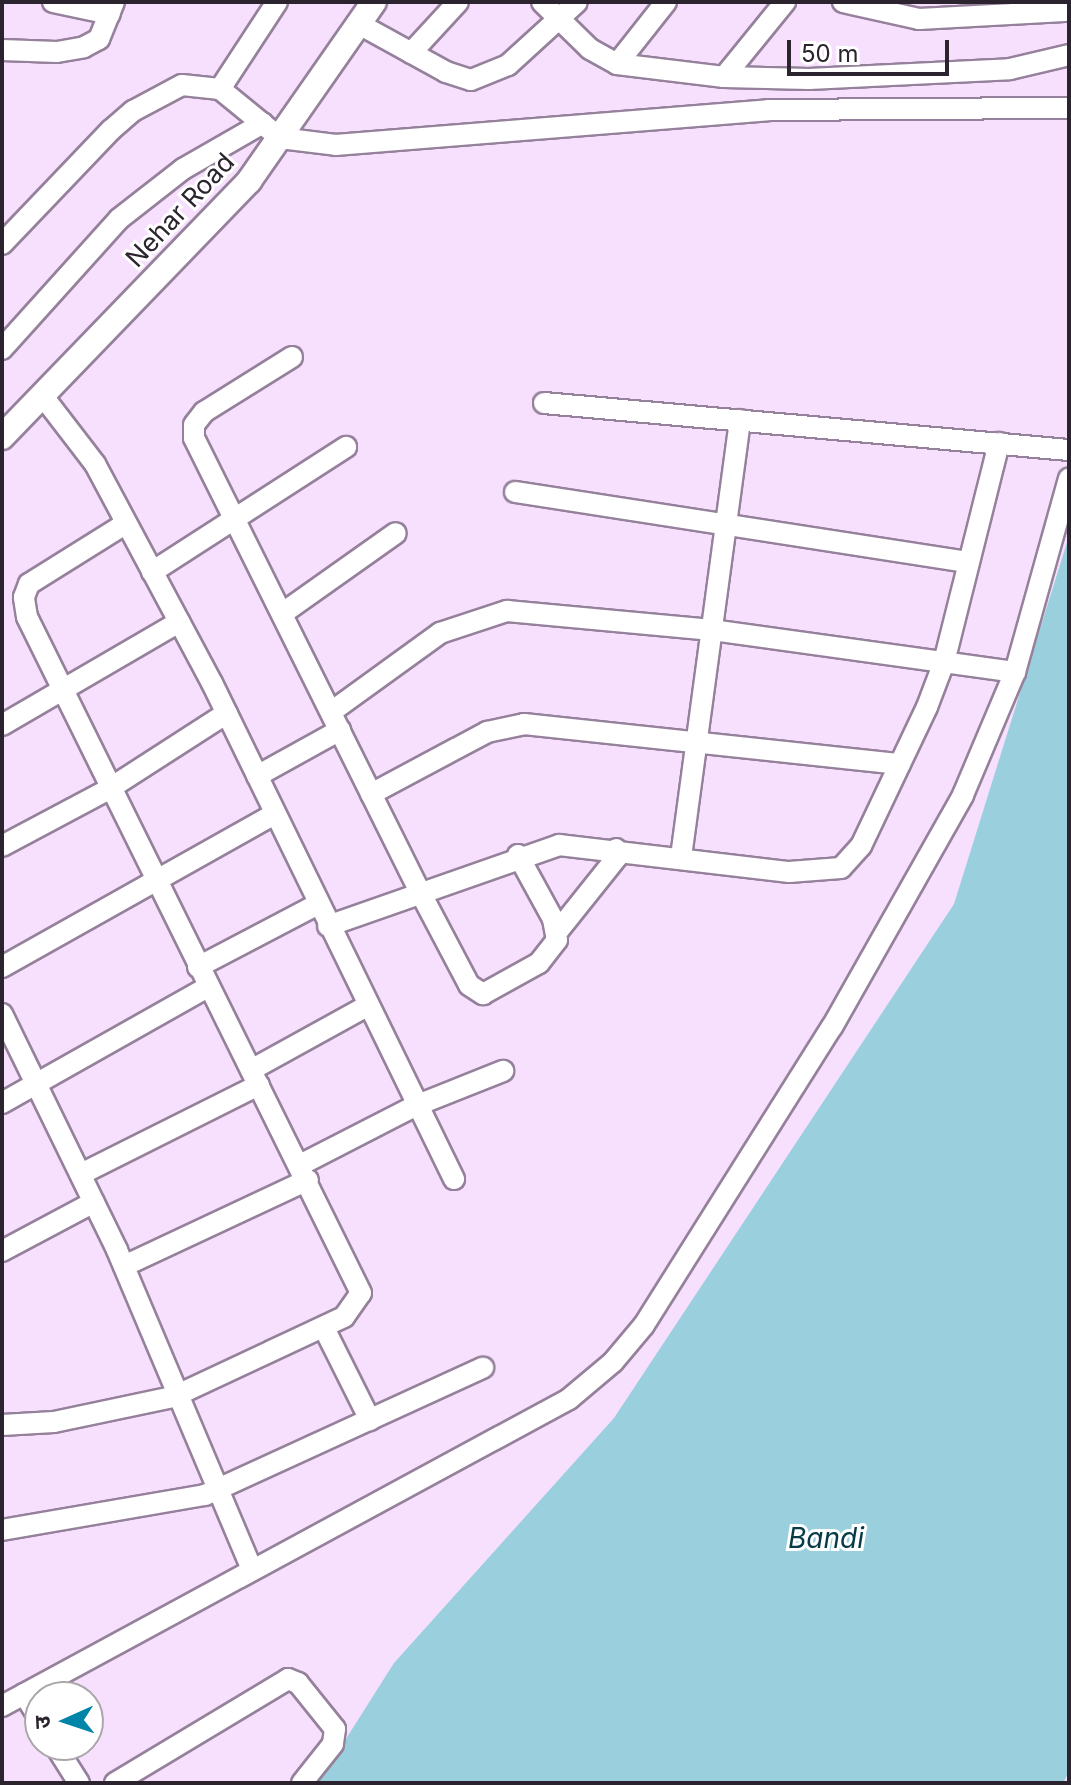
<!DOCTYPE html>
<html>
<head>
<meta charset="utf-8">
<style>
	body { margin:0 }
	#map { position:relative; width:1071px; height:1785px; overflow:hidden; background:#f7e0fd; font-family:Inter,"Noto Sans Devanagari",sans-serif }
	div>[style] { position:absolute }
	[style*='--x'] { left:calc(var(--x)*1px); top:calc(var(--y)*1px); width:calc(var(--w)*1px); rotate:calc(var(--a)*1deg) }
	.water>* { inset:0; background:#9ad0de }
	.roads { filter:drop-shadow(2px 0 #95819b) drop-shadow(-2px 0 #95819b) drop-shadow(0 2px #95819b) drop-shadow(0 -2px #95819b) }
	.minor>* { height:20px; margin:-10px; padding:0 10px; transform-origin:10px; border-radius:10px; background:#fff }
	.tertiary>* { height:24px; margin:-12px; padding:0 12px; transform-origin:12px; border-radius:12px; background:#fff }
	span { translate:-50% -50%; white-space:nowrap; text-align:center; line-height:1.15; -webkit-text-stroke:6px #fff; paint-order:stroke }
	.street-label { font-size:26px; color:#2b232d }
	.water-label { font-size:28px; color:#073b45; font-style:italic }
	.frame { position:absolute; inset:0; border:4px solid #2b232d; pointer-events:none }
	.north { position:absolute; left:24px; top:1681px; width:80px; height:80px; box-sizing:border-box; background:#fff; border:2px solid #aaa7ab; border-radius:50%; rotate:267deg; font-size:22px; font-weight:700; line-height:32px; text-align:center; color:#2b232d }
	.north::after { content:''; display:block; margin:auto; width:28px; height:36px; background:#0084a7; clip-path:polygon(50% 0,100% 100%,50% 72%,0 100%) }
	.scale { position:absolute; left:787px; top:40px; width:162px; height:36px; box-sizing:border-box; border:4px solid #2b232d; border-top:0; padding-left:10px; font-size:24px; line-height:28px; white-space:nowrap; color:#2b232d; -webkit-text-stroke:6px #fff; paint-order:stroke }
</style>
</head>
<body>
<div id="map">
	<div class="water">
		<div style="clip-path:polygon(1069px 536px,1069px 1772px,1063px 1783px,318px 1783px,394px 1663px,614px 1418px,954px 904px)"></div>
	</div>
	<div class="roads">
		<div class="minor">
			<div style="--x:53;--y:2;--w:58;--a:11.9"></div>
			<div style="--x:542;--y:2;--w:67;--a:44.4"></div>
			<div style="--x:590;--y:49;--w:31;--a:29"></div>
			<div style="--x:617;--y:64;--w:108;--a:6.9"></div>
			<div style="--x:724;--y:77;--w:85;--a:1.3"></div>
			<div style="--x:809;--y:79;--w:201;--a:-2.8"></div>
			<div style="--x:1010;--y:69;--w:61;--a:-13.3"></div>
			<div style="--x:843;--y:2;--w:78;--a:12.6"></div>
			<div style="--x:919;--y:19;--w:150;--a:-3.1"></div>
			<div style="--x:359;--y:24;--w:99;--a:28.9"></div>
			<div style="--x:446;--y:72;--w:26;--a:18"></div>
			<div style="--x:471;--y:80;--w:40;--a:-22"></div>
			<div style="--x:508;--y:65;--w:93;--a:-42.4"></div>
			<div style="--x:2;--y:50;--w:55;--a:2.1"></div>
			<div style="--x:57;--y:52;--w:27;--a:-10"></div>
			<div style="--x:84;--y:47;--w:17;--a:-28"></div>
			<div style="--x:99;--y:39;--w:40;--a:-68"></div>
			<div style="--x:411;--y:53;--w:69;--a:-47.3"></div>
			<div style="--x:617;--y:64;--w:79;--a:-51.7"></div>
			<div style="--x:724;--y:77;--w:97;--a:-50.9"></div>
			<div style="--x:220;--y:89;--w:104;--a:-56.8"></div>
			<div style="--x:2;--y:244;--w:158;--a:-46.3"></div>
			<div style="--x:111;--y:130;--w:29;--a:-41"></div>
			<div style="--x:133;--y:111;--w:55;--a:-28"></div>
			<div style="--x:182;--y:85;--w:38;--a:6"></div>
			<div style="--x:220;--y:89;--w:77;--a:39.2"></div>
			<div style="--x:280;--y:138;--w:56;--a:7.1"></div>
			<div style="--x:336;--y:145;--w:433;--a:-4.6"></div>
			<div style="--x:768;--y:110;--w:301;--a:-0.4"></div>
			<div style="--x:2;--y:349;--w:175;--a:-48"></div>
			<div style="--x:119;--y:219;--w:81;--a:-38"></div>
			<div style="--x:183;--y:169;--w:92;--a:-29.9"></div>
			<div style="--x:292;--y:357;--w:104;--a:148"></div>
			<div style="--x:204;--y:412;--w:16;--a:128"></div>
			<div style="--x:194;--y:425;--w:13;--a:90"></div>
			<div style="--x:194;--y:438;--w:505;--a:63.54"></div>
			<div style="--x:419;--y:890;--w:107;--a:62.2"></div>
			<div style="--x:469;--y:985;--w:17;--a:33"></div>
			<div style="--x:483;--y:994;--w:64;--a:-29"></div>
			<div style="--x:539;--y:963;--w:29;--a:-52"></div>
			<div style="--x:557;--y:940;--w:21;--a:-101"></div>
			<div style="--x:553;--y:919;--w:73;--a:-118.7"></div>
			<div style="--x:42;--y:395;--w:87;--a:52.5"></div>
			<div style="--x:95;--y:464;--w:248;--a:61.9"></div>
			<div style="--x:212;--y:683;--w:552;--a:63.99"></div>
			<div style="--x:544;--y:403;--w:527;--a:5.12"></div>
			<div style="--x:515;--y:492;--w:459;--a:8.8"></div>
			<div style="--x:152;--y:572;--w:231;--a:-32.8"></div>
			<div style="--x:283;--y:613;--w:138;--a:-35.3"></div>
			<div style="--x:331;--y:712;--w:135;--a:-35.9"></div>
			<div style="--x:440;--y:633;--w:71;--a:-18.2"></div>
			<div style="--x:507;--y:611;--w:206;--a:5.3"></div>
			<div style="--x:712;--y:630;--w:306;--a:7.9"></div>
			<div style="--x:2;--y:725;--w:205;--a:-30.2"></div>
			<div style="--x:257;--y:776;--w:95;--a:-29"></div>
			<div style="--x:371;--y:794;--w:132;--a:-28.1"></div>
			<div style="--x:487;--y:732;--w:38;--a:-12"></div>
			<div style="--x:524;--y:724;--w:378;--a:6.1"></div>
			<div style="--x:2;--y:846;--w:121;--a:-28"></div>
			<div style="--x:109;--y:789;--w:140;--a:-32.8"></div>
			<div style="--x:681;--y:857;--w:441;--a:-82.3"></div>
			<div style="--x:328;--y:926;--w:245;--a:-19.3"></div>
			<div style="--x:559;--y:845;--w:232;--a:6.7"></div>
			<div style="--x:789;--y:872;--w:52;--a:-4.4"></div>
			<div style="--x:841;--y:868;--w:30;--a:-48"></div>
			<div style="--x:861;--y:846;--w:154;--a:-64.6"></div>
			<div style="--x:927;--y:707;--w:48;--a:-69.3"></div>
			<div style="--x:944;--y:662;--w:226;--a:-75.9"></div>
			<div style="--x:558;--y:931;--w:95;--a:-51.4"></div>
			<div style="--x:617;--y:857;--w:8;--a:-97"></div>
			<div style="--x:2;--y:967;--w:311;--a:-29.3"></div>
			<div style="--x:198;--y:967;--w:136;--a:-27.7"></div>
			<div style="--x:2;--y:1014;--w:263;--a:64"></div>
			<div style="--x:117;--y:1250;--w:346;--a:67.1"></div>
			<div style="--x:251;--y:1070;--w:132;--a:-28.9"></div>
			<div style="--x:2;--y:1103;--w:236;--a:-29.4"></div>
			<div style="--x:300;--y:1165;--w:129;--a:-27.2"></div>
			<div style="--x:415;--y:1106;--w:95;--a:-21.7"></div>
			<div style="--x:81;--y:1174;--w:199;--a:-26.6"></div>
			<div style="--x:2;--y:1251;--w:104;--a:-28"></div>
			<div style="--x:124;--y:1266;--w:203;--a:-25.1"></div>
			<div style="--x:324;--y:1328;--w:103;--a:63.4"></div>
			<div style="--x:2;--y:1425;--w:52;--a:-3.3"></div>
			<div style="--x:54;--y:1422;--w:122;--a:-11.9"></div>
			<div style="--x:173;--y:1397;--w:189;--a:-25.1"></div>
			<div style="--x:344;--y:1317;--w:29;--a:-55"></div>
			<div style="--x:361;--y:1293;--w:754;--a:-116.29"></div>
			<div style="--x:27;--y:617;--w:20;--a:-99"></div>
			<div style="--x:24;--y:597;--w:14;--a:-69"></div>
			<div style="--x:29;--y:584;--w:113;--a:-32"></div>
			<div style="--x:2;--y:1530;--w:206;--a:-9.8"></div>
			<div style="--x:205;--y:1495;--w:306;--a:-24.6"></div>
			<div style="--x:24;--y:1694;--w:31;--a:58"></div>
			<div style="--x:2;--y:1706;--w:645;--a:-28.43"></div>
			<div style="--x:569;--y:1399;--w:57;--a:-40.1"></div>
			<div style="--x:613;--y:1362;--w:48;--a:-50"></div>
			<div style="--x:644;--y:1325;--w:352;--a:-57.8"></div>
			<div style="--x:832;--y:1027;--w:266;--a:-60.5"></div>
			<div style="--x:963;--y:795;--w:134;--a:-67.1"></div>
			<div style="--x:1015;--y:672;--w:201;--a:-74.4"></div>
			<div style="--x:55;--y:1745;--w:45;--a:57.7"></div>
			<div style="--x:115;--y:1783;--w:202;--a:-31"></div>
			<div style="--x:288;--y:1679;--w:11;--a:22"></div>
			<div style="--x:298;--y:1683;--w:59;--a:51.2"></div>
			<div style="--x:335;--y:1729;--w:15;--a:98"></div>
			<div style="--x:333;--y:1744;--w:50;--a:128.5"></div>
		</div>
		<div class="tertiary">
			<div style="--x:2;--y:437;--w:356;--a:-46"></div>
			<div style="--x:249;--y:181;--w:218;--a:-55.1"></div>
		</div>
	</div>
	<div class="street-label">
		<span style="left:180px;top:210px;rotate:-47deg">Nehar Road</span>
	</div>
	<div class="water-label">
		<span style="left:826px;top:1538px">Bandi</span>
	</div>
	<div class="frame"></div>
	<div class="north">उ</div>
	<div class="scale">50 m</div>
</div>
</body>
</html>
